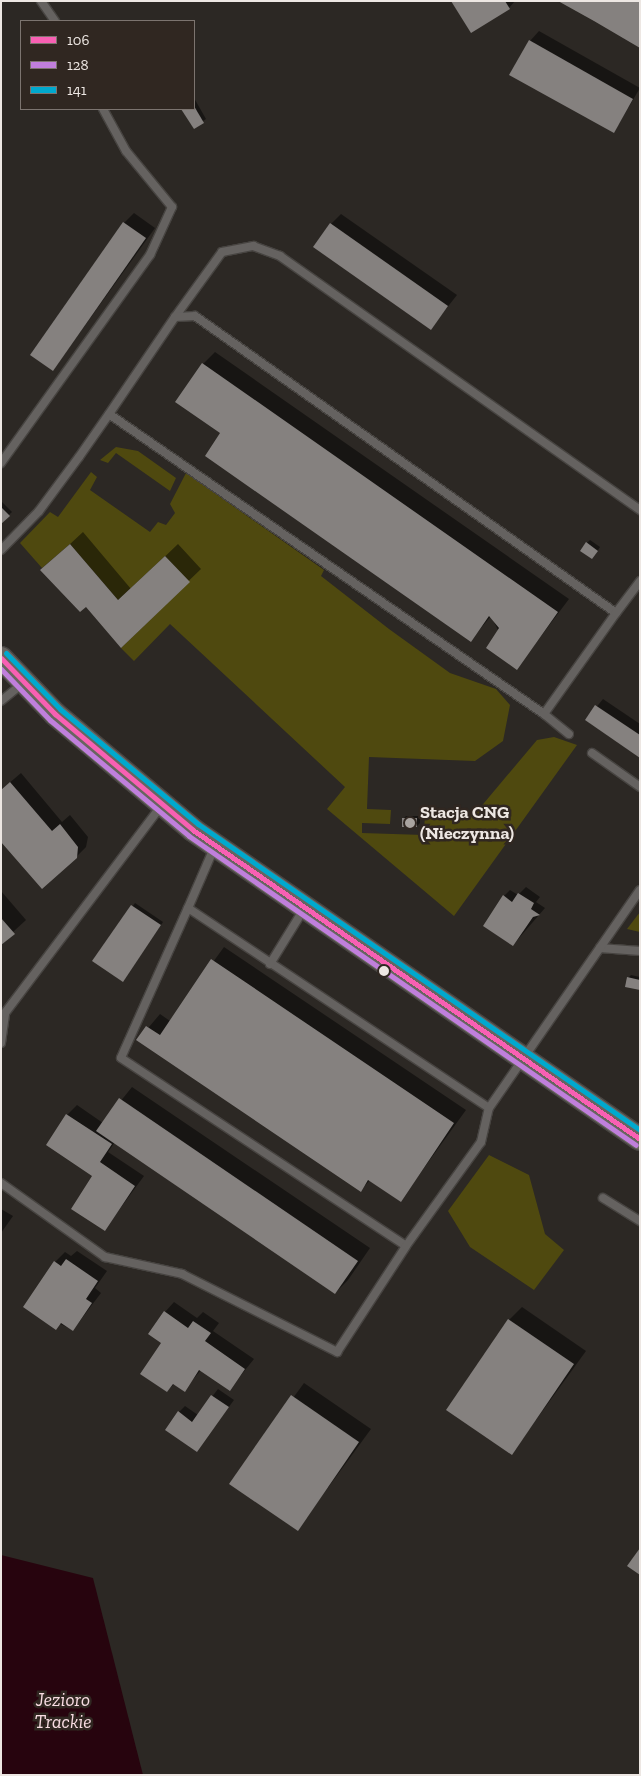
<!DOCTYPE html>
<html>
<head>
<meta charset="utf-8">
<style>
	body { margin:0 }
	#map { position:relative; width:641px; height:1776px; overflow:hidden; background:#2c2824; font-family:"Zilla Slab",serif }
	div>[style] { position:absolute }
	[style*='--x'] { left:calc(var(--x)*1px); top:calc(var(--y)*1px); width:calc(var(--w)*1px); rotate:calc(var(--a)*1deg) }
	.green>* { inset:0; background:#4f490f }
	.water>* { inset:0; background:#27040e }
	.shadow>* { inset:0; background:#0007 }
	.building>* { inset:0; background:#85817f }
	.roads { filter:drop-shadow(1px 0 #474441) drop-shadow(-1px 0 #474441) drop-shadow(0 1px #474441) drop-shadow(0 -1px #474441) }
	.lane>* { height:8px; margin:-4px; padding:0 4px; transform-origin:4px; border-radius:4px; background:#656260 }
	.secondary>* { height:22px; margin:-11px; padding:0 11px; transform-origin:11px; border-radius:11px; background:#68645f }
	.bus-1>* { height:5px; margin:-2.5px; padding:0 2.5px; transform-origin:2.5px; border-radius:2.5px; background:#f860b3 }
	.bus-2>* { height:5px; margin:-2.5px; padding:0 2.5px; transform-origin:2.5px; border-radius:2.5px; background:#c07fdc }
	.bus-3>* { height:5px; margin:-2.5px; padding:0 2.5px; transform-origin:2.5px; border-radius:2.5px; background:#00a9ce }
	.dots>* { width:14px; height:14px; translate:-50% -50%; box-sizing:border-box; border:2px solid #302721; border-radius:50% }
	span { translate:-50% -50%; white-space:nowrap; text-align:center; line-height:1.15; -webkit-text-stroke:5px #302721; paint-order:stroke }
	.poi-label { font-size:18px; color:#ede7e3; font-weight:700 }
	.left { translate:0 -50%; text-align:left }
	.water-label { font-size:19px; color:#f8dce2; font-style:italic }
	.frame { position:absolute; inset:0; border:2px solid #ede7e3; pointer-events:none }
	.legend { position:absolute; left:20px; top:20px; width:175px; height:90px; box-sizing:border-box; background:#302721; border:1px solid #7c746f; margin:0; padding:6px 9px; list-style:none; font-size:15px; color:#ede7e3 }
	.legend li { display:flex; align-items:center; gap:10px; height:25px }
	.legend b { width:25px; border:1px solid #7c746f }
</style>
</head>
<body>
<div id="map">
	<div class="green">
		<div style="clip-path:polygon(116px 447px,138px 451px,176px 478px,170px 491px,116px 453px,108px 463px,100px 460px)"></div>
		<div style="clip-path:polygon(91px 472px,97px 477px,90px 490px,150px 532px,158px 522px,166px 525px,175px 513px,170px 504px,186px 473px,324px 570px,321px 576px,389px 629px,450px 673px,496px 689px,510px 705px,503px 741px,475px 761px,369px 757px,367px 809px,391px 810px,390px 824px,362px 823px,362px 833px,424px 835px,425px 812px,466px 814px,479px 809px,537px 740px,554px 737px,577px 745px,454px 916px,327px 809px,345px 787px,170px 624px,134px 661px,121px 648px,189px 582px,165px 556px,118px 600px,70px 544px,42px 568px,20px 543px,50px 512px,58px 517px)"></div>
		<div style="clip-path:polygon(640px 912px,640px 932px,627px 929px)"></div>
		<div style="clip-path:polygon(489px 1155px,529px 1175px,545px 1234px,564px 1250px,534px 1290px,470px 1247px,448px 1211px)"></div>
	</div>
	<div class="water">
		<div style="clip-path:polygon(1px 1555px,93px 1578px,143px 1775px,1px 1775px)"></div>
	</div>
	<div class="shadow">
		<div style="clip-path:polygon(452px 1px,515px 1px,509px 8px)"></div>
		<div style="clip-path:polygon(539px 31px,640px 88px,614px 132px,530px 41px)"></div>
		<div style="clip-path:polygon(194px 98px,206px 119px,194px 127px)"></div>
		<div style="clip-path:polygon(134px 213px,155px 228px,53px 370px,124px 223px)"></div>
		<div style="clip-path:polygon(341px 214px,457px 295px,431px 328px,331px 224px)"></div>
		<div style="clip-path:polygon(215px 352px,569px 599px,517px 668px,491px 616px,471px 640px,222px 433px,203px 364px)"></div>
		<div style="clip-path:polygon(1px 501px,12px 512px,1px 522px)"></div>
		<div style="clip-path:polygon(83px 532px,131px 589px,178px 544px,201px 569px,121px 646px,86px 605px,42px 570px)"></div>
		<div style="clip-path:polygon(590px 540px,600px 547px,595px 555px,587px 543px)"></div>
		<div style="clip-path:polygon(603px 699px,640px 724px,640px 756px,586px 720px)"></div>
		<div style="clip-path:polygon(21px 773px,62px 822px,70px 815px,88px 837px,86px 847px,76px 857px,1px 790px)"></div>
		<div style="clip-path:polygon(406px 816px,420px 816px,420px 823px,417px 826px,403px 819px)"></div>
		<div style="clip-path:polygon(526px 887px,540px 897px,536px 902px,545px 908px,513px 945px,504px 896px,510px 890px,518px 895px)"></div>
		<div style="clip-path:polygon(1px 891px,26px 920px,1px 943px)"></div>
		<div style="clip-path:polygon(135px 903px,163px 922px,125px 978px,94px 961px)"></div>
		<div style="clip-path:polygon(224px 947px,466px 1110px,400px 1201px,370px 1180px,361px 1190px,138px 1040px,160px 1014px,170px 1021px)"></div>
		<div style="clip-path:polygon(631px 975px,640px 977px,640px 989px,628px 978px)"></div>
		<div style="clip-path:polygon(132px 1087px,370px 1248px,348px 1280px,335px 1293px,115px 1142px,108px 1152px,144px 1176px,105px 1229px,94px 1176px,67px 1115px,77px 1105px,103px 1123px)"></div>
		<div style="clip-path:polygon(1px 1209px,13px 1216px,1px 1233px)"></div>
		<div style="clip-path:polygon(77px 1251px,107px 1271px,95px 1288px,101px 1293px,73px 1330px,24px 1307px,55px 1262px,65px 1252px,71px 1256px)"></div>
		<div style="clip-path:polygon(174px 1302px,197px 1318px,203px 1312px,219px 1323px,213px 1331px,254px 1359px,229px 1390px,201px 1370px,184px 1390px,174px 1384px,167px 1391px,165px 1312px)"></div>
		<div style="clip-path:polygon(522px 1307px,586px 1351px,512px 1453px,509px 1320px)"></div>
		<div style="clip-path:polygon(304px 1383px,371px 1429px,297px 1530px,231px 1483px)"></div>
		<div style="clip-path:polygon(218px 1389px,234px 1400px,197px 1450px,179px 1412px,185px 1406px,198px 1415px)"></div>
	</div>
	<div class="building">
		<div style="clip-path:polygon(451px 1px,505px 1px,510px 9px,471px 33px)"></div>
		<div style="clip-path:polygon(558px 1px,640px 1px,640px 48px,594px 21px)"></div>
		<div style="clip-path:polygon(529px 40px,633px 99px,614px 133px,509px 75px)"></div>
		<div style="clip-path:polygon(194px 106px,204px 123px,194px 129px,181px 109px)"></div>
		<div style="clip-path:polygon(123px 222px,146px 238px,53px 371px,30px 355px)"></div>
		<div style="clip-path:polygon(330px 223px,448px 306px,431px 330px,313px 247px)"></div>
		<div style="clip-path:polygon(202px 363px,558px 612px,517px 670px,486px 648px,499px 628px,489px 616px,471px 642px,205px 456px,220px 433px,175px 402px)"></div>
		<div style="clip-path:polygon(1px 507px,10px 516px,1px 524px)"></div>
		<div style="clip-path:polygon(586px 542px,598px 551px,592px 559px,580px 551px)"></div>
		<div style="clip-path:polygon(70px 544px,118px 600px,165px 556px,190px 582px,121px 648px,86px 607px,80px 612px,40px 570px)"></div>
		<div style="clip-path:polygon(595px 705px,640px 735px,640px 758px,585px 720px)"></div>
		<div style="clip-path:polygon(10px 782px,52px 831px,60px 824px,78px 847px,77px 858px,42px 889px,1px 842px,1px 790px)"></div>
		<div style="clip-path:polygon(402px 818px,417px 818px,417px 827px,402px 827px)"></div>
		<div style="clip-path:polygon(518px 893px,534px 903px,531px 909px,540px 915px,533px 917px,513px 946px,483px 926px,503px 895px,512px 902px)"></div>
		<div style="clip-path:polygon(131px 905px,161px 925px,123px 982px,92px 961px)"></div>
		<div style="clip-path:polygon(1px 918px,15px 934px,1px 945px)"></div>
		<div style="clip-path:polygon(211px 959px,454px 1123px,401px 1202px,368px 1180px,361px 1192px,136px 1040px,146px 1026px,160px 1035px)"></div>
		<div style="clip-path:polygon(627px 977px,640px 980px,640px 990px,625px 987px)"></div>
		<div style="clip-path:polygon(119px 1098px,358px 1261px,335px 1294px,96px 1131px)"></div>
		<div style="clip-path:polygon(66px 1114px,112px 1144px,100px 1162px,135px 1186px,105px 1231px,71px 1209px,92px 1176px,46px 1145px)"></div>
		<div style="clip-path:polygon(66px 1259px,98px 1281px,86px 1299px,92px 1303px,73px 1331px,61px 1323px,56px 1330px,23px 1307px,54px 1261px,61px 1266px)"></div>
		<div style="clip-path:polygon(164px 1311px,188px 1328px,193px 1321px,211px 1333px,205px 1341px,245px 1369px,230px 1391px,199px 1370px,185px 1392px,173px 1384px,167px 1392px,140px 1374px,161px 1343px,148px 1334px)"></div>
		<div style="clip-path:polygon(508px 1319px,574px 1364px,512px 1455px,446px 1410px)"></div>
		<div style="clip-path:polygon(211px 1395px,229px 1407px,197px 1452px,165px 1430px,178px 1411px,192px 1422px)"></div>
		<div style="clip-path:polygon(291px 1395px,359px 1442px,298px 1531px,229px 1484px)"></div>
		<div style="clip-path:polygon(640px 1548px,640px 1575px,627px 1566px)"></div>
	</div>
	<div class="roads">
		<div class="lane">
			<div style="--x:41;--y:1;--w:24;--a:55"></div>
			<div style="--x:175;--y:317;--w:80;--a:-54.1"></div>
			<div style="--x:222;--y:252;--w:32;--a:-11"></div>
			<div style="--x:253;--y:246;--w:29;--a:20"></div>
			<div style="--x:280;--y:256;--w:441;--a:35.2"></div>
			<div style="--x:1;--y:463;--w:256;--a:-54.4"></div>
			<div style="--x:150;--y:255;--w:53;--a:-65.4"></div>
			<div style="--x:172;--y:207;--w:72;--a:-129.4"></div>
			<div style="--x:126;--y:151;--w:48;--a:-118.7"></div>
			<div style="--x:1;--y:550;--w:54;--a:-45.7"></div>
			<div style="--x:39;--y:511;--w:67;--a:-53.5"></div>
			<div style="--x:79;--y:457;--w:52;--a:-55.1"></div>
			<div style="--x:109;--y:414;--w:117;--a:-55.8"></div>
			<div style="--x:175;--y:317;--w:20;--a:-3"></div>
			<div style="--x:195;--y:316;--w:515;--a:35.2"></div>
			<div style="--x:616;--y:613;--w:124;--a:125.5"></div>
			<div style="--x:544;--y:714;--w:528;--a:-145.41"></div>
			<div style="--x:616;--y:613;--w:40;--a:-53"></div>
			<div style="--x:1;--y:701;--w:27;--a:-39"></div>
			<div style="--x:544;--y:714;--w:32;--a:39"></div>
			<div style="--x:592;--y:753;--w:59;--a:35.3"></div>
			<div style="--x:214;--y:848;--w:65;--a:113.4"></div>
			<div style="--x:188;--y:908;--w:361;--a:33.6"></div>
			<div style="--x:188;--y:908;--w:164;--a:114.1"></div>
			<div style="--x:121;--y:1058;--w:341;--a:33.4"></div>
			<div style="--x:600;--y:948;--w:40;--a:4.3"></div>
			<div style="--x:270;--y:964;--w:65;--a:-58.3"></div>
			<div style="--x:1;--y:1043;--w:30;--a:-82"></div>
			<div style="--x:5;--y:1013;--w:261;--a:-53"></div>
			<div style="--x:1;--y:1183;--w:128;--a:35.4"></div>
			<div style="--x:105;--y:1257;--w:79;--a:12.4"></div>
			<div style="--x:182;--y:1274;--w:174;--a:26.7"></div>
			<div style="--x:337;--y:1352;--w:126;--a:-56.9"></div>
			<div style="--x:406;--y:1246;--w:128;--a:-54.2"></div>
			<div style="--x:481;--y:1142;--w:35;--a:-77"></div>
			<div style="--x:489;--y:1108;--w:265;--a:-55.3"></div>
			<div style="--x:603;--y:1198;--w:44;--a:31.9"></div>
		</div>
		<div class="secondary">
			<div style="--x:1;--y:658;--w:78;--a:46"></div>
			<div style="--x:55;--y:714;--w:180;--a:40"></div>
			<div style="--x:193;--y:830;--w:543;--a:34.66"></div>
		</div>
	</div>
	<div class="bus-1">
		<div style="--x:1;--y:658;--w:78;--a:46"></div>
		<div style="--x:55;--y:714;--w:180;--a:40"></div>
		<div style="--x:193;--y:830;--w:543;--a:34.66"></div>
	</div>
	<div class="bus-2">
		<div style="--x:1;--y:669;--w:71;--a:46.1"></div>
		<div style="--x:50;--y:720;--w:181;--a:39.8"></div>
		<div style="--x:189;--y:836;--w:543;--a:34.66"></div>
	</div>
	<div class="bus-3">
		<div style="--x:6;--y:653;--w:78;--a:46"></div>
		<div style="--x:60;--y:709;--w:180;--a:39.8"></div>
		<div style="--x:198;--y:824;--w:538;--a:34.7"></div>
	</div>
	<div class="dots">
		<div style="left:410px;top:823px;background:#a9a4a0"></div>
		<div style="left:384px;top:971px;background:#ede7e3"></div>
	</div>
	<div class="poi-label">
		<span class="left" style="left:420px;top:823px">Stacja CNG<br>(Nieczynna)</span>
	</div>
	<div class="water-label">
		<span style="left:63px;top:1711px">Jezioro<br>Trackie</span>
	</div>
	<div class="frame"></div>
	<ul class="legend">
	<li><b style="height:6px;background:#f860b3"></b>106</li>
	<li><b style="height:6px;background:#c07fdc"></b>128</li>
	<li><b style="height:6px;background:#00a9ce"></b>141</li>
	</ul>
</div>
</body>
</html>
